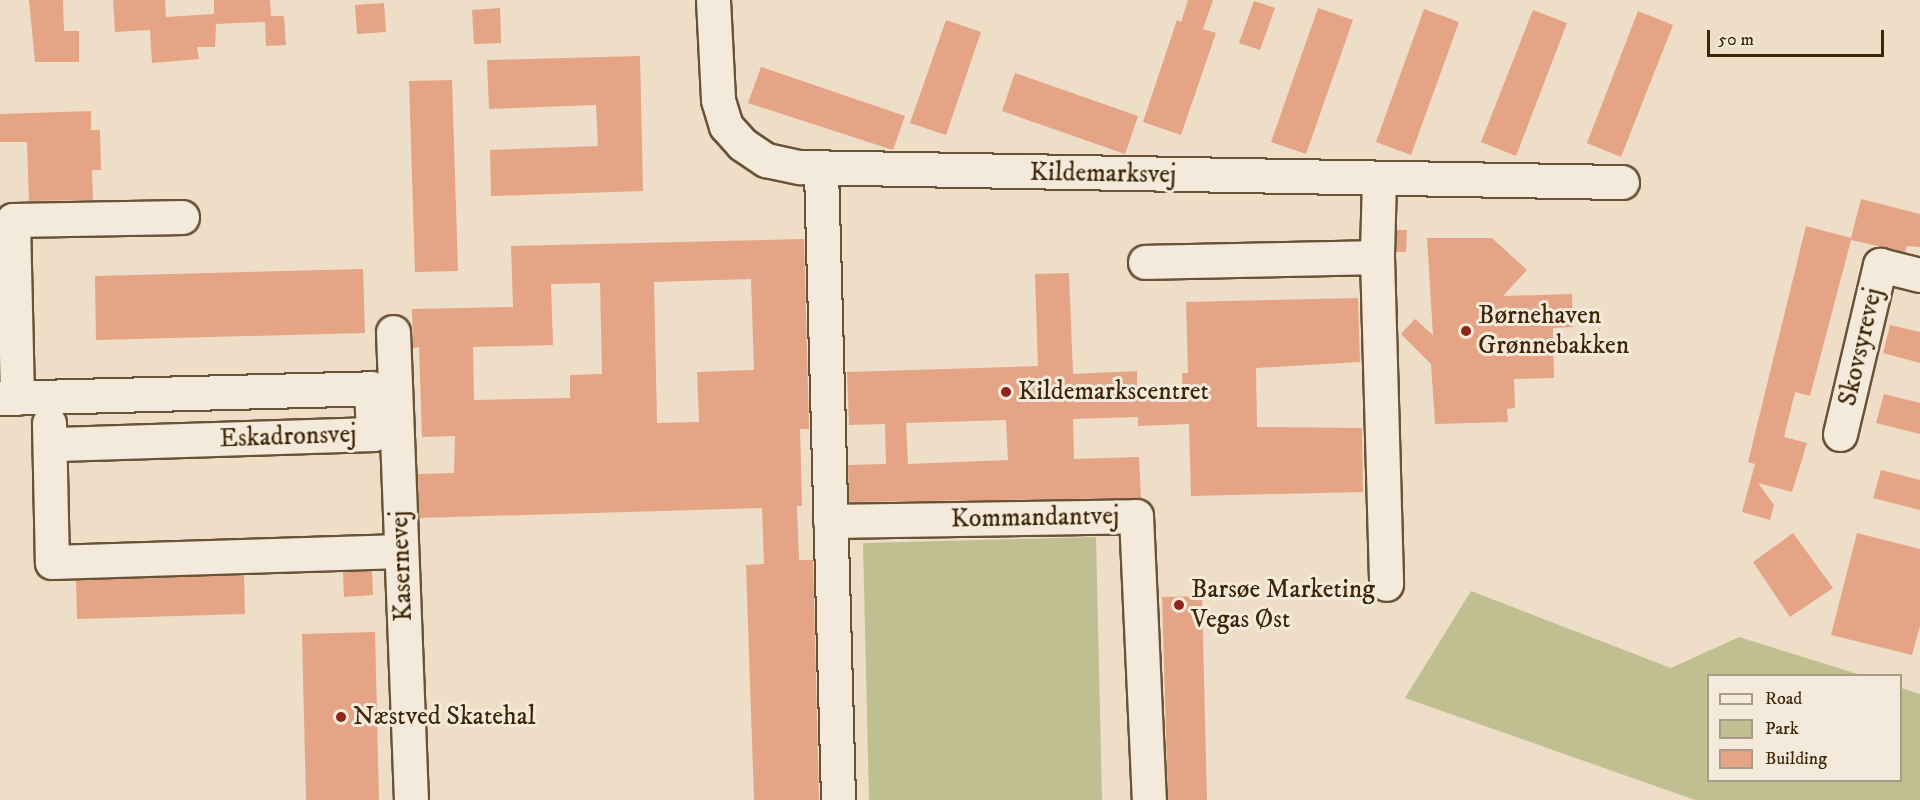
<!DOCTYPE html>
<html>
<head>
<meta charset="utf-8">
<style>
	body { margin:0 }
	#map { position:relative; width:1920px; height:800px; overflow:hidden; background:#eedec7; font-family:"IM FELL DW Pica",serif }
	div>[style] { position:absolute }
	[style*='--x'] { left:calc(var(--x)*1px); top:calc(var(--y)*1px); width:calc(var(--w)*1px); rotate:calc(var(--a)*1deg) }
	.green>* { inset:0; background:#bfbf91 }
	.building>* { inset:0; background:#e5a485 }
	.roads { filter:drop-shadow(2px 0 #695336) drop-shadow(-2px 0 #695336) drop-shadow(0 2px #695336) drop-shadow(0 -2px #695336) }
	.minor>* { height:33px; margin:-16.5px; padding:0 16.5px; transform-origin:16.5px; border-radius:16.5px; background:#f4eadb }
	.dots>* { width:16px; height:16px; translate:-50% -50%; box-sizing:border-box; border:3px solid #f4eadb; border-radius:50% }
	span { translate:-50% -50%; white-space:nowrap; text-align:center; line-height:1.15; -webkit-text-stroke:6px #f4eadb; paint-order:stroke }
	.street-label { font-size:26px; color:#3d2506 }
	.poi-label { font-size:26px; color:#3d2506 }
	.left { translate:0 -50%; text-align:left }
	.legend { position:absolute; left:1707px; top:674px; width:195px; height:108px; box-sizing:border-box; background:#f4eadb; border:2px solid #ab9b86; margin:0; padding:8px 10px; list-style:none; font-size:18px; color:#3d2506 }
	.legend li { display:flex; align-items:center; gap:12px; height:30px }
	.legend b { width:30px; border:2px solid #ab9b86 }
	.scale { position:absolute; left:1707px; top:30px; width:177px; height:27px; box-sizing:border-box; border:3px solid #3d2506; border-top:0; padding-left:8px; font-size:18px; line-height:21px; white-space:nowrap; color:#3d2506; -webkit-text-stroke:4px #f4eadb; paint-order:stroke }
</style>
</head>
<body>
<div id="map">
	<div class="green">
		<div style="clip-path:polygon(1096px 537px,1102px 800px,869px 800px,863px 543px)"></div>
		<div style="clip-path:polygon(1471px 591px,1671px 668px,1739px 637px,1861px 675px,1708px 676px,1708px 780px,1900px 780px,1901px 688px,1920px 694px,1920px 800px,1695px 800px,1405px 698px)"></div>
	</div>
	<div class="building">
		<div style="clip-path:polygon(29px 0,63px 0,64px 31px,79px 31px,79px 62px,35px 62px)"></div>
		<div style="clip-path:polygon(113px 0,165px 0,166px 17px,214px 14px,214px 0,270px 0,271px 16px,284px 16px,286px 45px,266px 46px,265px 22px,216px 24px,215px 47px,197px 47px,199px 59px,152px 63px,150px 30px,115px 32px)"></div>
		<div style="clip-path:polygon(1188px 0,1213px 0,1203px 29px,1216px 33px,1181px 135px,1143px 122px,1177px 20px,1181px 22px)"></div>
		<div style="clip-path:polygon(1254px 1px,1275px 8px,1260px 50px,1239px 43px)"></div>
		<div style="clip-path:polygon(384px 3px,386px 32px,357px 34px,355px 5px)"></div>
		<div style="clip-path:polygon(500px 8px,501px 43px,474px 44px,472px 10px)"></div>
		<div style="clip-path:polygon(1318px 8px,1353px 20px,1306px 154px,1271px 142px)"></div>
		<div style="clip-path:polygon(1424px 9px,1459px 22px,1411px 155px,1376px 142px)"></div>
		<div style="clip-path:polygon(1533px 10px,1567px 23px,1516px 156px,1481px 142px)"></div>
		<div style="clip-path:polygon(1638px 11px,1673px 25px,1621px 157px,1587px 143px)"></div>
		<div style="clip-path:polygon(946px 20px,981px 32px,946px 135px,910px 123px)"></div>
		<div style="clip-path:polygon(640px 56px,643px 191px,491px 196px,490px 150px,598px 146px,596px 105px,489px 109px,487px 60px)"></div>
		<div style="clip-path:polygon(761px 67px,905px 116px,893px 150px,748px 103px)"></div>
		<div style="clip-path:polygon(1015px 73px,1138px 116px,1125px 154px,1002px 111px)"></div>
		<div style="clip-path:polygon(452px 80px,458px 271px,415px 272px,409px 81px)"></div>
		<div style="clip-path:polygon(91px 111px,91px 130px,100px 130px,101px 170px,92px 170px,93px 200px,29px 201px,27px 142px,0 142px,0 114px)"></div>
		<div style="clip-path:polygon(1861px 199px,1920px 214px,1920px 247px,1907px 246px,1905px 252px,1851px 240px,1810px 396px,1795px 392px,1784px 437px,1807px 443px,1792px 492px,1758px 483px,1774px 505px,1770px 520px,1742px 512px,1755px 464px,1748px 462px,1806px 226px,1851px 238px)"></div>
		<div style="clip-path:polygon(1396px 230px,1407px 230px,1406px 252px,1396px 252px)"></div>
		<div style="clip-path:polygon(1427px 238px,1492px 238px,1527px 270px,1503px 296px,1572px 294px,1573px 327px,1553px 328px,1554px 378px,1514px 379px,1515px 408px,1507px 409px,1508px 422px,1435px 424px,1431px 364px,1401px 334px,1415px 319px,1433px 335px)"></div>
		<div style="clip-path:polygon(evenodd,804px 239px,809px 429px,800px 429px,802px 506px,797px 506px,799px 560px,813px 560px,819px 800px,754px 800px,746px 565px,764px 564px,762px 508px,419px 518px,418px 474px,454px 473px,455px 436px,422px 437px,419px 347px,413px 348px,412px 309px,513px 307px,511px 246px,804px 239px,751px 279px,754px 370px,697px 372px,699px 422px,657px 423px,654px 282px,751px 279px,804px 239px,600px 283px,602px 374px,570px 375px,570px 398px,474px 400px,473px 347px,553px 345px,551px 284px,600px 283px)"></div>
		<div style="clip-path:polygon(363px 269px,365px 333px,96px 340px,95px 276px)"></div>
		<div style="clip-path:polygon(evenodd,1069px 273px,1073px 374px,1137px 371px,1137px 396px,1183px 395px,1182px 373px,1188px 373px,1186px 302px,1358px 298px,1360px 362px,1256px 368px,1257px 427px,1362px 428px,1363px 492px,1191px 496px,1189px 424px,1138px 426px,1138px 417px,1073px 419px,1074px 459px,1139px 457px,1141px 498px,849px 502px,848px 465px,886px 464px,885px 424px,849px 425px,847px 372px,1038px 366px,1035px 274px,1069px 273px,1006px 420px,1008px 460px,908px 464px,906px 423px,1006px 420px)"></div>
		<div style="clip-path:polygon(1890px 325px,1920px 332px,1920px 363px,1883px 353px)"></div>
		<div style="clip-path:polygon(1884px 394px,1920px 403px,1920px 434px,1876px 423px)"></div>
		<div style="clip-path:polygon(1881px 470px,1920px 480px,1920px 510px,1873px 498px)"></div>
		<div style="clip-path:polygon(1793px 533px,1833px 588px,1790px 617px,1753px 562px)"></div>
		<div style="clip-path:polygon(1857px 533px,1920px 549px,1920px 626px,1912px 655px,1831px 635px)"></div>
		<div style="clip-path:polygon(372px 571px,373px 595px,344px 597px,343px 572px)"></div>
		<div style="clip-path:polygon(244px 575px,245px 614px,77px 619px,76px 580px)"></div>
		<div style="clip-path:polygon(1202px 596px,1207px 800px,1168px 800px,1162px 597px)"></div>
		<div style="clip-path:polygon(375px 632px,379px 800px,306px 800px,302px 634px)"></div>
	</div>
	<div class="roads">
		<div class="minor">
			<div style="--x:713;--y:0;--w:100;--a:87.1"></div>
			<div style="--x:718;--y:100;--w:27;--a:73"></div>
			<div style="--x:726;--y:126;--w:24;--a:48"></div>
			<div style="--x:742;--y:144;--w:29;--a:34"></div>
			<div style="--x:766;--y:160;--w:35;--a:12"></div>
			<div style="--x:800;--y:167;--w:822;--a:1.05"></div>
			<div style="--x:821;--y:170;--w:630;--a:88.45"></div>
			<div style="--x:1379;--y:178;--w:79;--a:91.5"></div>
			<div style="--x:1377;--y:257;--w:327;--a:88.4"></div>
			<div style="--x:1145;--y:262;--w:232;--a:-1.2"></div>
			<div style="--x:393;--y:332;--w:468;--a:87.8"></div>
			<div style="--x:0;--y:398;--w:371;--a:-1.5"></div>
			<div style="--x:371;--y:388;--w:46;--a:87.5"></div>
			<div style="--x:373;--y:434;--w:323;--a:178.2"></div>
			<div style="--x:17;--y:398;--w:178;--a:-91.3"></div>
			<div style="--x:13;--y:220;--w:169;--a:-1"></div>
			<div style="--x:49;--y:423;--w:139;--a:88.8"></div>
			<div style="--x:52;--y:562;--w:349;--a:-1.8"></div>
			<div style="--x:1840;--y:434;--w:174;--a:-76.7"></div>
			<div style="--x:1880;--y:265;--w:41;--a:14"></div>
			<div style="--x:830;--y:521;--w:306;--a:-0.9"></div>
			<div style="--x:1136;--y:516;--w:284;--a:87.4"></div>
		</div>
	</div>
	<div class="dots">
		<div style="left:1466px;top:331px;background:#8f2418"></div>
		<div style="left:1006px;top:392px;background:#8f2418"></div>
		<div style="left:1179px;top:605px;background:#8f2418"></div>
		<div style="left:341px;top:717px;background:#8f2418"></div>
	</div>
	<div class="street-label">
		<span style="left:1103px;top:174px;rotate:1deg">Kildemarksvej</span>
		<span style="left:1861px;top:347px;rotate:-77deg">Skovsyrevej</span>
		<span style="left:288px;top:437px;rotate:-2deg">Eskadronsvej</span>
		<span style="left:1035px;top:518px;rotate:-1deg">Kommandantvej</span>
		<span style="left:402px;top:566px;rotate:-92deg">Kasernevej</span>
	</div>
	<div class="poi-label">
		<span class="left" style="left:1478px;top:331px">Børnehaven<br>Grønnebakken</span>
		<span class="left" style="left:1018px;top:392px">Kildemarkscentret</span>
		<span class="left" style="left:1191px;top:605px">Barsøe Marketing<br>Vegas Øst</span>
		<span class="left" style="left:353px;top:717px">Næstved Skatehal</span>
	</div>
	<ul class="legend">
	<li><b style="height:8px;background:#f4eadb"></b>Road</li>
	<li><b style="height:16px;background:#bfbf91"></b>Park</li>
	<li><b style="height:16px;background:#e5a485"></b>Building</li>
	</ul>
	<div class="scale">50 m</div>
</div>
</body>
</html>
